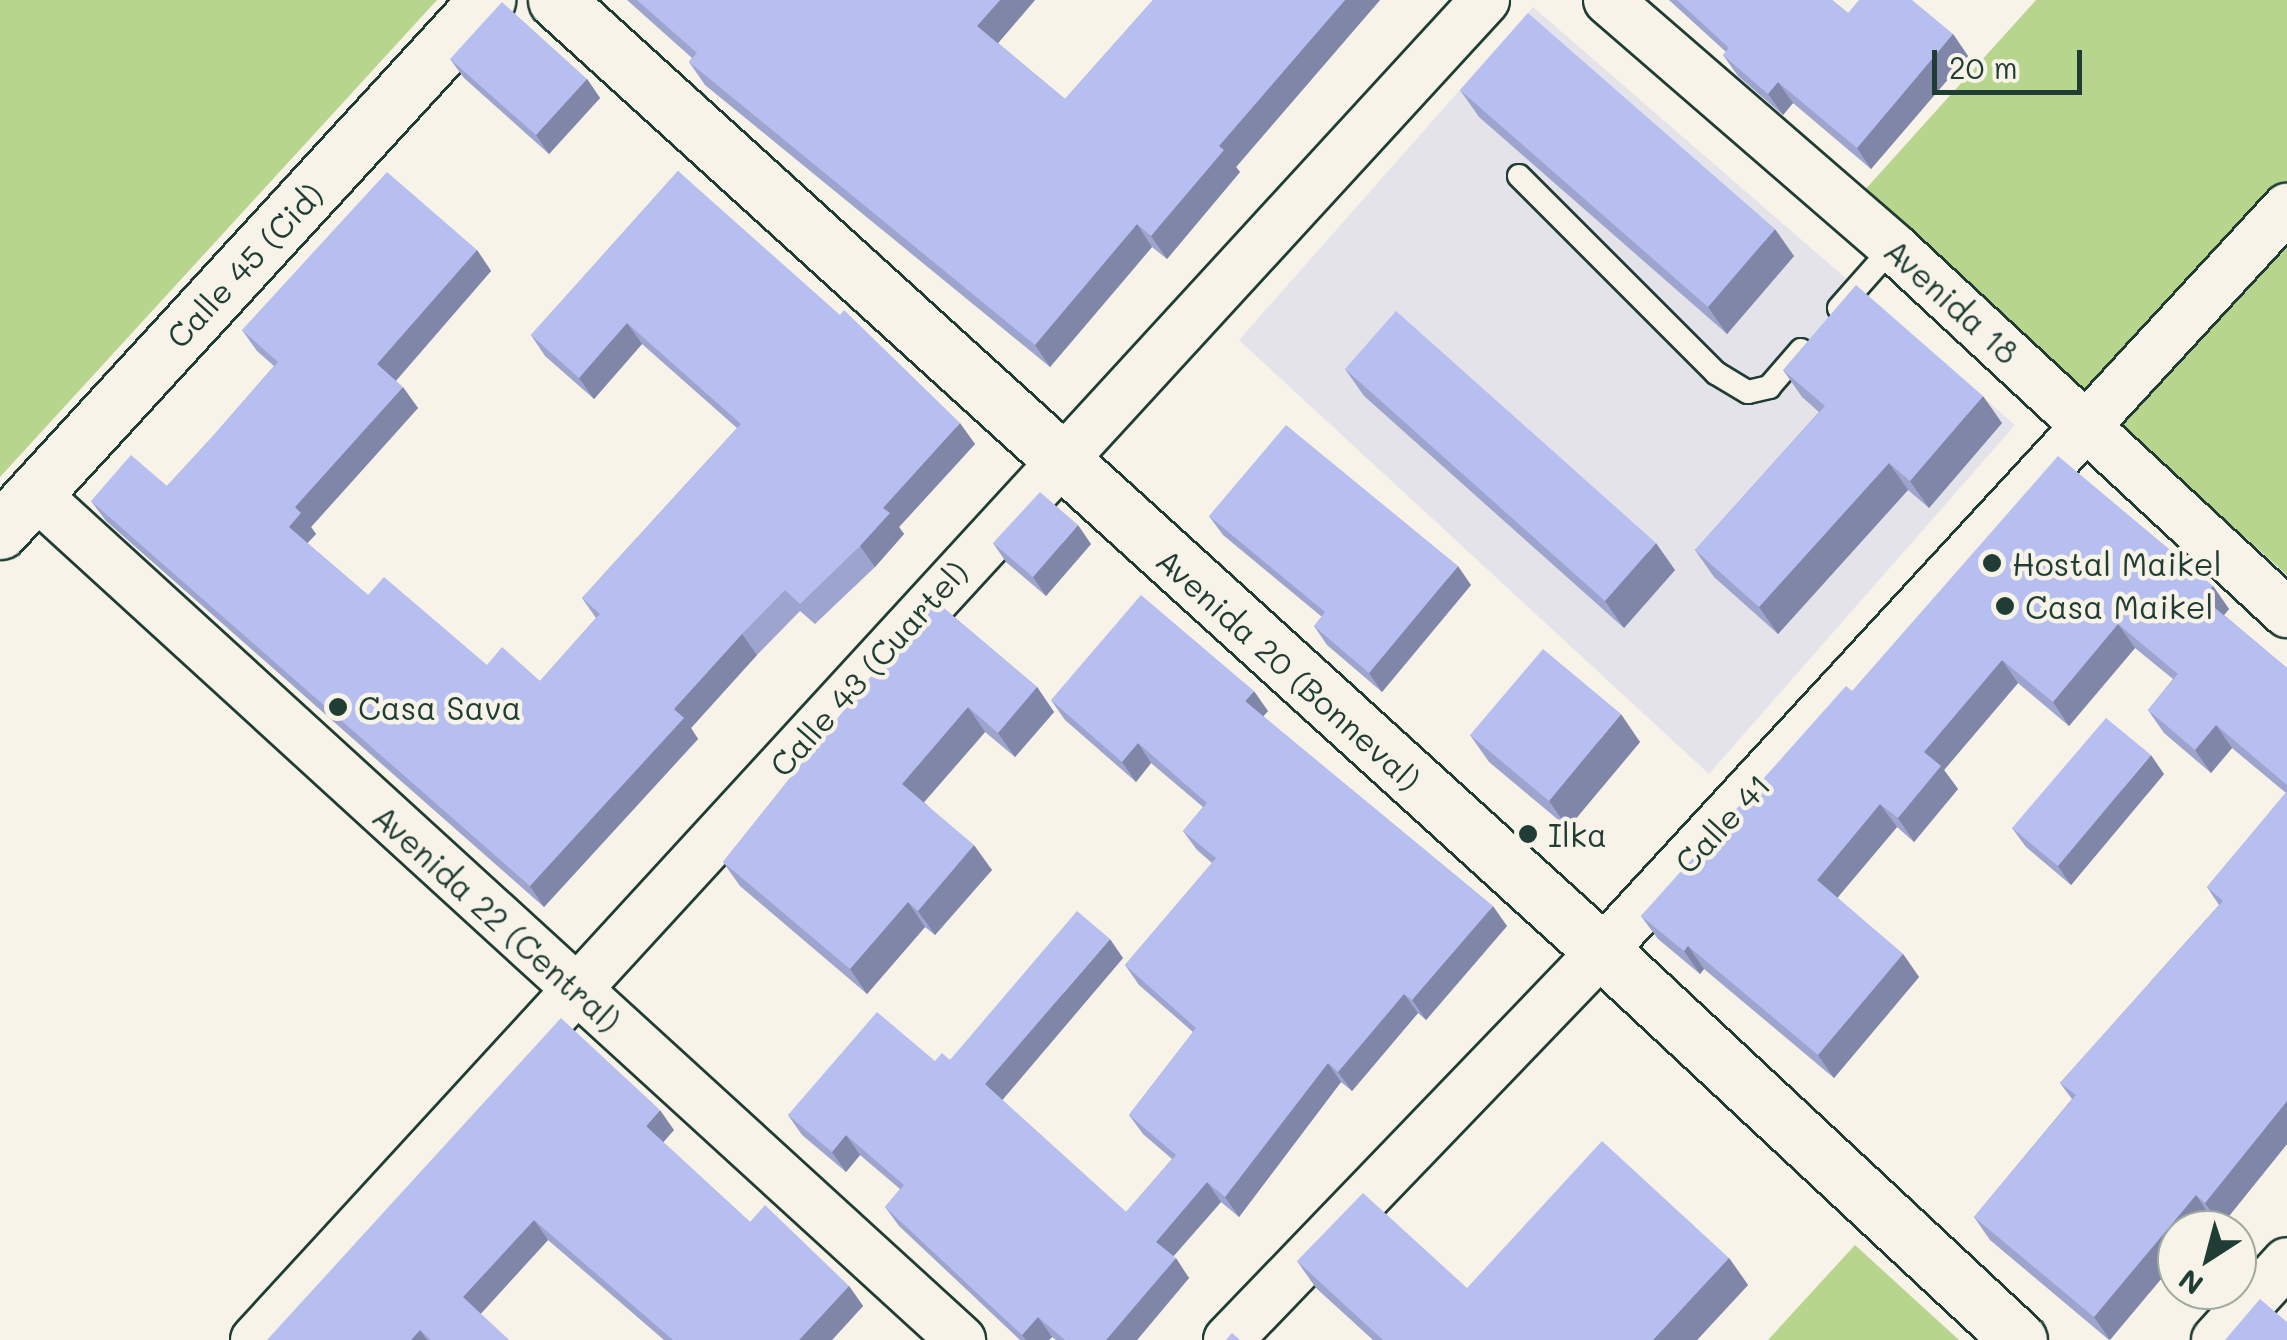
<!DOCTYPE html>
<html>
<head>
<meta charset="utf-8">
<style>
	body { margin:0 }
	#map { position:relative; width:2287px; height:1340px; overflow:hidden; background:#f7f3e8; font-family:Mali,sans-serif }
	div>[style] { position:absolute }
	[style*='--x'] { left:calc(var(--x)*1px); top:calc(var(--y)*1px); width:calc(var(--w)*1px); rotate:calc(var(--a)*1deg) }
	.built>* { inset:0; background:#e4e3ea }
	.green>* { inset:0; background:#b7d58d }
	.roads { filter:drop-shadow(2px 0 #1f3d34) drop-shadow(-2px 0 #1f3d34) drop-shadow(0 2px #1f3d34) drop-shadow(0 -2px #1f3d34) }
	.service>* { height:22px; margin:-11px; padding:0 11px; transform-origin:11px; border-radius:11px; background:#f7f3e8 }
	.minor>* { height:48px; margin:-24px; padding:0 24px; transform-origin:24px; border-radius:24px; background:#f7f3e8 }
	.tertiary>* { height:55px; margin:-27.5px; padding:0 27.5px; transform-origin:27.5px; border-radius:27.5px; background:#f7f3e8 }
	.wall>* { inset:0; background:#9da4ce }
	.shaded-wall>* { inset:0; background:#7f86a8 }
	.building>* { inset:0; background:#b6bff0 }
	.dots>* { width:28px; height:28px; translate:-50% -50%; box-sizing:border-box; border:5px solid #f7f3e8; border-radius:50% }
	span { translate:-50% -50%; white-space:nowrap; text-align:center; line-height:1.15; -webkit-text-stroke:9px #f7f3e8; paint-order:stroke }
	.street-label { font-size:32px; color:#1f3d34 }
	.poi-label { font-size:32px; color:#1f3d34 }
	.left { translate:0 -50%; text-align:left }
	.north { position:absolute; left:2157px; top:1210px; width:100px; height:100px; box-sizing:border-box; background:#f7f3e8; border:2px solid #a1aaa0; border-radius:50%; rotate:216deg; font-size:28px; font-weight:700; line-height:40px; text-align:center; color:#1f3d34 }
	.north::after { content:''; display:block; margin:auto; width:35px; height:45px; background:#1f3d34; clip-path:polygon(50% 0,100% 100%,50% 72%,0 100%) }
	.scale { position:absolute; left:1932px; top:50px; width:150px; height:45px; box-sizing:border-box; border:5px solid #1f3d34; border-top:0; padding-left:12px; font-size:30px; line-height:35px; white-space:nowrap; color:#1f3d34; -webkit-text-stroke:8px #f7f3e8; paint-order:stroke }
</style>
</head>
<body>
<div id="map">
	<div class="built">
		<div style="clip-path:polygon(1533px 7px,2015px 425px,1709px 774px,1239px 340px)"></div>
	</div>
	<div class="green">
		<div style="clip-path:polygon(0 0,437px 0,0 477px)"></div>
		<div style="clip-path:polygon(2036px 0,2287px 0,2287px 575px,1863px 192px)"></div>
		<div style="clip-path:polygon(1855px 1245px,1959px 1340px,1768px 1340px)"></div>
	</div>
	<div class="roads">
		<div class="service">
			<div style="--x:1519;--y:176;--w:279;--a:45"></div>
			<div style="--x:1716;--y:373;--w:37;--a:31"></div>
			<div style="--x:1748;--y:392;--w:22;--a:-13"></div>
			<div style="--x:1769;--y:387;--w:49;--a:-49.1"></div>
			<div style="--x:1839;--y:308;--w:81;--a:-48.5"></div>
		</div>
		<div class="minor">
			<div style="--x:1608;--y:0;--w:377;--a:40.9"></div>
			<div style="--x:1893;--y:247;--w:538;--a:42.89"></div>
			<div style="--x:34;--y:493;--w:1256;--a:42.42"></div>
			<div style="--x:255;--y:1340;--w:1819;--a:-47.45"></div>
			<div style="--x:1228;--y:1340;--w:540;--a:-46.13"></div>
			<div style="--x:1602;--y:951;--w:1011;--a:-47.33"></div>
			<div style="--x:2216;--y:1340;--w:105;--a:-47.7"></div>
		</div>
		<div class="tertiary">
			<div style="--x:556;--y:0;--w:1414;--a:42.28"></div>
			<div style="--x:1602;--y:951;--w:570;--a:43.01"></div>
			<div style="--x:0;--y:531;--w:721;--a:-47.47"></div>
		</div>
	</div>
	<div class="wall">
		<div style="clip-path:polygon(627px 0,1035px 0,998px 43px,1065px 99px,1153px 0,1380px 0,1236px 167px,1240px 172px,1167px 259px,1152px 247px,1050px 367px,705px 85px,689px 62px,692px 58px)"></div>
		<div style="clip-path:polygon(1669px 0,1832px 0,1848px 13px,1953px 34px,1968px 56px,1871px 169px,1793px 103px,1783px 115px,1738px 76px,1723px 55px,1726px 52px)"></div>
		<div style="clip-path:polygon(450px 59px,587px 79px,600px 98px,549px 154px,464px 78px)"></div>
		<div style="clip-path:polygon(1460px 90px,1794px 256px,1727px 334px,1479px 117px)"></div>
		<div style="clip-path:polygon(678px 171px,975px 444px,899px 527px,904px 534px,875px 567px,815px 624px,800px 611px,757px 655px,691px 728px,698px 739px,544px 907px,106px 521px,91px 501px,167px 486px,213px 436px,274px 366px,257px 351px,242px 330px,477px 250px,491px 271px,396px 381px,418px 408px,311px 527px,316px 534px,307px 543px,368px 595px,487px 665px,540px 681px,596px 618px,582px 598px,737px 428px,642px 344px,594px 399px,545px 356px,531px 335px)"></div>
		<div style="clip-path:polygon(1345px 369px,1675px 570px,1624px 628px,1364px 396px)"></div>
		<div style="clip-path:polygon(1783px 370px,2002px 423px,1929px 508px,1908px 490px,1778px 634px,1714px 577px,1695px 550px,1819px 412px,1802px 397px)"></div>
		<div style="clip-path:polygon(1209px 516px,1471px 585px,1382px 692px,1327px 645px,1314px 626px,1322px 617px,1223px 535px)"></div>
		<div style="clip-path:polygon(993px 543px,1091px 544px,1046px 596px,1006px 562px)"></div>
		<div style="clip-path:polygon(2213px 586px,2229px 609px,2224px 615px,2287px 668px,2287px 1144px,2221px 1226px,2212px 1219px,2202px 1230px,2177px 1230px,2177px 1260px,2109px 1340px,1990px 1240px,1974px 1217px,2072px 1099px,2060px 1083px,2219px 905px,2207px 887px,2286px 793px,2232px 748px,2211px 773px,2164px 733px,2148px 710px,2173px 679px,2135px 648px,2069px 726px,2018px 683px,1944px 770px,1958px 789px,1914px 842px,1897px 827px,1837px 898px,1903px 954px,1919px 977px,1834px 1078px,1704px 969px,1700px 974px,1658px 939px,1641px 916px,1852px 691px)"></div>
		<div style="clip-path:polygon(933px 599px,1037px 687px,1054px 712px,1015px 757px,985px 732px,924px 802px,992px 870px,935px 935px,925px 927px,867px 994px,740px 886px,723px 862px)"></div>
		<div style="clip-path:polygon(1051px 700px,1268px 711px,1263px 716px,1507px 926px,1426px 1020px,1418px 1013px,1352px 1091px,1341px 1082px,1239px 1217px,1221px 1202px,1173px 1257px,1189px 1278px,1137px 1340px,1056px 1340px,1052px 1337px,1049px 1340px,1020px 1340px,899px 1226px,885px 1207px,900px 1189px,860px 1155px,846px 1172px,802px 1135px,788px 1115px,935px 1061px,950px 1060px,1123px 958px,1002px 1100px,1126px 1212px,1172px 1159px,1143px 1134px,1129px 1115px,1193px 1032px,1139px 985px,1125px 965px,1212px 863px,1197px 850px,1183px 831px,1203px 807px,1151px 763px,1136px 782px,1065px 720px)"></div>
		<div style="clip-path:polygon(1470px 735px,1640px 742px,1568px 828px,1489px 762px)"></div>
		<div style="clip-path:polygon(2164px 774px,2071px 885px,2026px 847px,2012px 828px)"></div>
		<div style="clip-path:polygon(674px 1130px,663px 1142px,750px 1222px,849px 1286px,863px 1306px,832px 1340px,664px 1340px,548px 1240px,480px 1314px,509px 1340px,267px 1340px)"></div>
		<div style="clip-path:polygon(1729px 1258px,1748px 1285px,1697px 1340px,1373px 1340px,1316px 1288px,1297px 1261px,1467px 1288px)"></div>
	</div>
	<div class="shaded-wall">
		<div style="clip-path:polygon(1000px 0,1035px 0,993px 49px,977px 26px)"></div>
		<div style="clip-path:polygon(1345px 0,1380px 0,1236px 167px,1240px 172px,1167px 259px,1151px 236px,1219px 146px)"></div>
		<div style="clip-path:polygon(1953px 34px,1968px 56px,1871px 169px,1857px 148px)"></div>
		<div style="clip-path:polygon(587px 79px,600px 98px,549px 154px,536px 135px)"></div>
		<div style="clip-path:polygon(1778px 82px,1793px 103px,1783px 115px,1768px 94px)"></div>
		<div style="clip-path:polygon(1137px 224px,1152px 247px,1050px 367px,1035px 345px)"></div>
		<div style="clip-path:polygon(1775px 229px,1794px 256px,1727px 334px,1708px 307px)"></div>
		<div style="clip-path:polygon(477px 250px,491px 271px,392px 385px,377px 364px)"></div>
		<div style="clip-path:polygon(627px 323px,642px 344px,594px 399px,579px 378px)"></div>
		<div style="clip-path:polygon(403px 387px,418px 408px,311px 527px,316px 534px,303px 548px,289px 527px,295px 507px)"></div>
		<div style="clip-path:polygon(1983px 396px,2002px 423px,1929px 508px,1910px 481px)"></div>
		<div style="clip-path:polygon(960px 423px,975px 444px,899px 527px,904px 534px,875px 567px,860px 546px,883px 508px)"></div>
		<div style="clip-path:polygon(1889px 463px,1908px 490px,1778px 634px,1759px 607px)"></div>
		<div style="clip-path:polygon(1078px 525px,1091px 544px,1046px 596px,1033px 577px)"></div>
		<div style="clip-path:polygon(1656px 543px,1675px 570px,1624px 628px,1605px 601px)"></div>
		<div style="clip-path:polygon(1458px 566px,1471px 585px,1382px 692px,1369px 673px)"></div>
		<div style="clip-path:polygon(2213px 586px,2229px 609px,2219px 621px,2203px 598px)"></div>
		<div style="clip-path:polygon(2118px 624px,2135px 648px,2069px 726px,2053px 702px)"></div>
		<div style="clip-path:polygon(742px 634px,757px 655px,691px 728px,698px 739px,544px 907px,530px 886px,674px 709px)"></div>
		<div style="clip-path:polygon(2002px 660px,2018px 683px,1944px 770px,1958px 789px,1914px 842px,1898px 818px,1924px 752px)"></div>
		<div style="clip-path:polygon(1037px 687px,1054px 712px,1015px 757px,998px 733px)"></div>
		<div style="clip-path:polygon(1254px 691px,1268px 711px,1259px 721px,1245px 701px)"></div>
		<div style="clip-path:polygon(968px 707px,985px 732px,919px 808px,902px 784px)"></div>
		<div style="clip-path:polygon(1621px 714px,1640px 742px,1568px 828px,1549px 801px)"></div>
		<div style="clip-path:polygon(2216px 725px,2232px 748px,2211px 773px,2195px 750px)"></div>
		<div style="clip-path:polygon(1138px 743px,1151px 763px,1136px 782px,1122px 762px)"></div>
		<div style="clip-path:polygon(2151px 755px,2164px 774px,2071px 885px,2058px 866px)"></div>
		<div style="clip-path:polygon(1880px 804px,1897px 827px,1833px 903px,1817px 880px)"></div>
		<div style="clip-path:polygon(974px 845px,992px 870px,935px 935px,918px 911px)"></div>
		<div style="clip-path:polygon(908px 902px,925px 927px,867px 994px,850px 969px)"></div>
		<div style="clip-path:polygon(1493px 906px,1507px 926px,1426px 1020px,1412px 1000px)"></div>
		<div style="clip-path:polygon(1110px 939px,1123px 958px,999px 1104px,985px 1084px)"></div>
		<div style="clip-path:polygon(1688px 946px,1704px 969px,1700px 974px,1684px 951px)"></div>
		<div style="clip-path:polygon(1903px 954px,1919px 977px,1834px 1078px,1818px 1055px)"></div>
		<div style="clip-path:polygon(1404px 994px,1418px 1013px,1352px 1091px,1338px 1072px)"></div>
		<div style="clip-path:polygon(1328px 1063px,1341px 1082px,1239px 1217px,1225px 1197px)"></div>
		<div style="clip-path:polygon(2287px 1101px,2287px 1144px,2221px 1226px,2205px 1203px)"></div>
		<div style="clip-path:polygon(660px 1110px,674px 1130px,660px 1146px,646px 1126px)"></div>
		<div style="clip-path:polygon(846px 1135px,860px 1155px,846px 1172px,832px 1152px)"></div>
		<div style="clip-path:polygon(1207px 1182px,1221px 1202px,1169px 1261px,1156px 1242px)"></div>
		<div style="clip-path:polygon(2196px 1195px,2212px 1219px,2202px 1230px,2177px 1230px,2177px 1260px,2110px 1340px,2094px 1317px)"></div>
		<div style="clip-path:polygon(534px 1220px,548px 1240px,477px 1318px,463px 1297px)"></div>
		<div style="clip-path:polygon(1176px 1258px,1189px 1278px,1137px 1340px,1106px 1340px)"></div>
		<div style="clip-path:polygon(1729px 1258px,1748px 1285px,1697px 1340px,1653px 1340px)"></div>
		<div style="clip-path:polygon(849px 1286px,863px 1306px,832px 1340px,799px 1340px)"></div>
		<div style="clip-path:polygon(1038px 1317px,1052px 1337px,1049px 1340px,1026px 1340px,1022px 1335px)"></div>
		<div style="clip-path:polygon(420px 1330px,427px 1340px,411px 1340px)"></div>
	</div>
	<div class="building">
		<div style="clip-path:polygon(637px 0,1000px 0,977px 26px,1065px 99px,1153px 0,1345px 0,1219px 146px,1224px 150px,1151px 236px,1137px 224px,1035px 345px,689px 62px,697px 53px)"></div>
		<div style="clip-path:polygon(1677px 0,1832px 0,1848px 13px,1859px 0,1912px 0,1953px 34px,1857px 148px,1778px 82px,1768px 94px,1723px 55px,1729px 48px)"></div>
		<div style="clip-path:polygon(502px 2px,587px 79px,536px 135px,450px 59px)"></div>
		<div style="clip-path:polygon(1528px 13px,1775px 229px,1708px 307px,1460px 90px)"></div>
		<div style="clip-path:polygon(678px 171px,840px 315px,844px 310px,960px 423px,883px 508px,890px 513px,860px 546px,800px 604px,785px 590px,742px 634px,674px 709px,684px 718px,530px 886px,91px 501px,131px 455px,167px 486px,213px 436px,278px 362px,242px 330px,387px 172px,477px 250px,377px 364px,403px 387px,295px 507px,301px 513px,289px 527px,368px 595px,384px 577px,487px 665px,502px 647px,540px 681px,600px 614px,582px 598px,741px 424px,627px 323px,579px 378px,531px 335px)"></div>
		<div style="clip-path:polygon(1856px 285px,1983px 396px,1910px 481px,1889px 463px,1759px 607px,1695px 550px,1825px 406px,1783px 370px)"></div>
		<div style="clip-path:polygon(1396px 311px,1656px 543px,1605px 601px,1345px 369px)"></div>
		<div style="clip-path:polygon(1286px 425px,1458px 566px,1369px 673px,1314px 626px,1325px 612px,1209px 516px)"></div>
		<div style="clip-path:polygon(2058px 456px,2213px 586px,2203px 598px,2287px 668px,2287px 785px,2216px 725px,2195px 750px,2148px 710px,2178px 674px,2118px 624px,2053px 702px,2002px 660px,1924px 752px,1941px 766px,1898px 818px,1880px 804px,1817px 880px,1903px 954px,1818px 1055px,1688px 946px,1684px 951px,1641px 916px,1846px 686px,1852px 691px)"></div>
		<div style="clip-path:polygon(1040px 492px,1078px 525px,1033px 577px,993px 543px)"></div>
		<div style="clip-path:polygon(1141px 595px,1254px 691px,1245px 701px,1493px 906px,1412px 1000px,1404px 994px,1338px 1072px,1328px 1063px,1225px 1197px,1207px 1182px,1156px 1242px,1176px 1258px,1106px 1340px,1065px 1340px,1038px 1317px,1022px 1335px,885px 1207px,904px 1185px,846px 1135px,832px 1152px,788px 1115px,877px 1012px,935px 1061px,942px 1053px,950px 1060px,1077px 911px,1110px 939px,985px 1084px,1126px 1212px,1176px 1155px,1129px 1115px,1196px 1028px,1125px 965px,1216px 858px,1183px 831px,1207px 803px,1138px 743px,1122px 762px,1051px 700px)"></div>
		<div style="clip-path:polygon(933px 599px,1037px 687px,998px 733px,968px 707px,902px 784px,974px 845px,918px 911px,908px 902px,850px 969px,723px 862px)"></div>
		<div style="clip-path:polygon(1543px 649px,1621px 714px,1549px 801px,1470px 735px)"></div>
		<div style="clip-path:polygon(2106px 718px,2151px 755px,2058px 866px,2012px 828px)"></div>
		<div style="clip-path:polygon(2287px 791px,2287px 1101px,2205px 1203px,2196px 1195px,2094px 1317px,1974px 1217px,2076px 1095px,2060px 1083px,2223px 901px,2207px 887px)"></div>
		<div style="clip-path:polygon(561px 1018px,660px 1110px,646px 1126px,750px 1222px,765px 1205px,849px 1286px,799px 1340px,673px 1340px,534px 1220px,463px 1297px,509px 1340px,431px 1340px,420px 1330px,411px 1340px,267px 1340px)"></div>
		<div style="clip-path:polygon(1602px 1141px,1729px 1258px,1653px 1340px,1383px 1340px,1297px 1261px,1363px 1193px,1467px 1288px)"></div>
		<div style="clip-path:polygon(2260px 1299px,2287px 1322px,2287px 1340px,2225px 1340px)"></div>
		<div style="clip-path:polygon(1232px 1333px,1240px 1340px,1226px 1340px)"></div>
	</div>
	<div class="dots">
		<div style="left:1992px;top:563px;background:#1f3d34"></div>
		<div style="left:2005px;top:606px;background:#1f3d34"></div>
		<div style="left:338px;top:707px;background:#1f3d34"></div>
		<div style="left:1528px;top:834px;background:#1f3d34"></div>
	</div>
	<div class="street-label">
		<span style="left:244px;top:265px;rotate:-47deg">Calle 45 (Cid)</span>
		<span style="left:1952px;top:301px;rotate:42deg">Avenida 18</span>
		<span style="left:868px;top:668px;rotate:-48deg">Calle 43 (Cuartel)</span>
		<span style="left:1289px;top:669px;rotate:42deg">Avenida 20 (Bonneval)</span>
		<span style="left:1722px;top:823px;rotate:-47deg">Calle 41</span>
		<span style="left:497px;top:918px;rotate:42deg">Avenida 22 (Central)</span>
	</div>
	<div class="poi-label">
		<span class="left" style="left:2012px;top:563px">Hostal Maikel</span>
		<span class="left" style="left:2025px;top:606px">Casa Maikel</span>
		<span class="left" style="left:358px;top:707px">Casa Sava</span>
		<span class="left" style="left:1548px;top:834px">Ilka</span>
	</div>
	<div class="north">N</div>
	<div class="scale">20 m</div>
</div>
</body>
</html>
